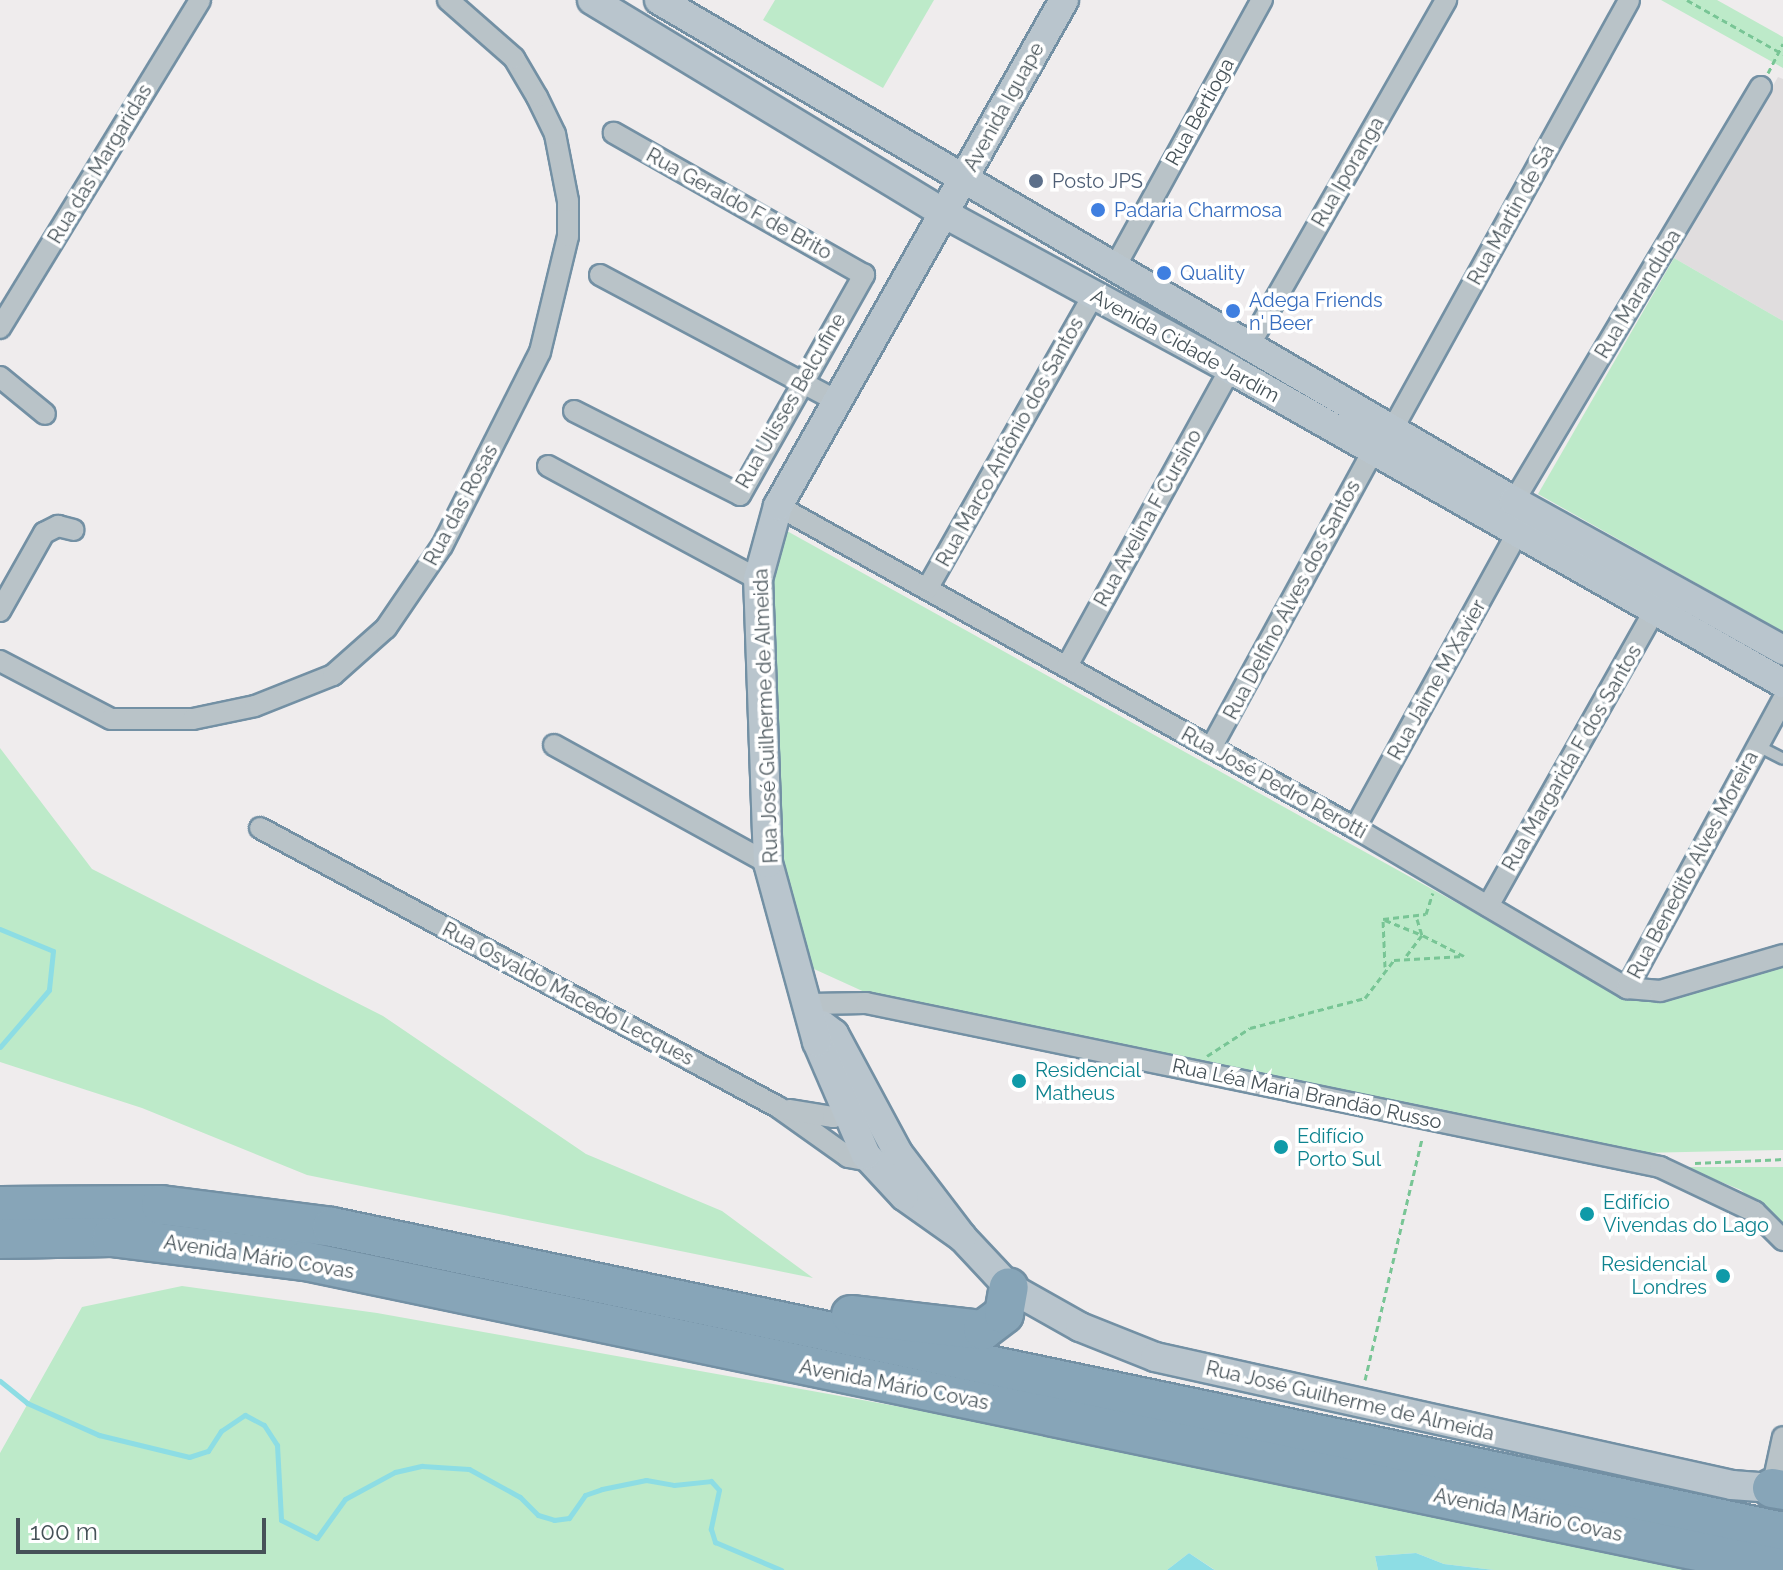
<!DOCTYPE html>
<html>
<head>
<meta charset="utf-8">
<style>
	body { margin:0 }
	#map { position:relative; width:1783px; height:1570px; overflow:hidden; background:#efeced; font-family:Raleway,sans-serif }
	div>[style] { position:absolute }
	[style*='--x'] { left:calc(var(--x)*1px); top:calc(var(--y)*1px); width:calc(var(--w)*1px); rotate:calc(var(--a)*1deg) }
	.education>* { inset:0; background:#e0ddde }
	.green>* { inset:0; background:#bdeac9 }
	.water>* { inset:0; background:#8ddde4 }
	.stream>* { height:5px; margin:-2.5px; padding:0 2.5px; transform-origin:2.5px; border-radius:2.5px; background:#8ddde4 }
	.path>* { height:3px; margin-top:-1.5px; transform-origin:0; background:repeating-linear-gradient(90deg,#78c595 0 6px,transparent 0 10px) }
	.roads { filter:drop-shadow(2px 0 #7390a4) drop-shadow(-2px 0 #7390a4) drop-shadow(0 2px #7390a4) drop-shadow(0 -2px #7390a4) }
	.lane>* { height:10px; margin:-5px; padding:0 5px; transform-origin:5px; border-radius:5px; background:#b9c3c8 }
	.street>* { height:20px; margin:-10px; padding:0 10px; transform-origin:10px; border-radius:10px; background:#b9c3c8 }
	.secondary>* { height:28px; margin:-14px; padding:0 14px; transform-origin:14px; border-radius:14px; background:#b9c5cd }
	.highway>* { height:38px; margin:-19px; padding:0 19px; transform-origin:19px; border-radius:19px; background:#87a5b8 }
	.dots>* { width:22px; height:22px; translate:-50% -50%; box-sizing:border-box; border:4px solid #fff; border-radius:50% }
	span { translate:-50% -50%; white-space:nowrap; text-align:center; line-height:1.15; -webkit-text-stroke:7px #fff; paint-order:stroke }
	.street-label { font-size:20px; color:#465258 }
	.service-label { font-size:20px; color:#4e5e75 }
	.left { translate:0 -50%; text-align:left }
	.shop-label { font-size:20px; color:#366cbe }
	.culture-label { font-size:20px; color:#0d838f }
	.right { translate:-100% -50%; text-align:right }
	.scale { position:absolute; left:16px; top:1518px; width:250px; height:36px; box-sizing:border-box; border:4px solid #465258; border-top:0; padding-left:10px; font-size:24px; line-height:28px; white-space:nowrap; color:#465258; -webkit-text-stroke:6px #fff; paint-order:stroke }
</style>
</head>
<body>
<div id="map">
	<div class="education">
		<div style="clip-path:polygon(1778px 77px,1783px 79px,1783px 321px,1674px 258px)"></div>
	</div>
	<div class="green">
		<div style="clip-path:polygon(775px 0,934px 0,883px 88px,763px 20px)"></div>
		<div style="clip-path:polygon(1661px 0,1717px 0,1783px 37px,1783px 68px)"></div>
		<div style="clip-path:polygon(1674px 258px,1783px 321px,1783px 632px,1538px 494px)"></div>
		<div style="clip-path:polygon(778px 526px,1628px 998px,1663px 1000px,1783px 967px,1783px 1150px,1638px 1153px,869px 994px,803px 964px,777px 863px,768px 583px)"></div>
		<div style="clip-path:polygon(0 748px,92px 869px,383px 1016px,586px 1154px,722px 1211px,813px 1278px,307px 1175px,142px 1108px,0 1062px)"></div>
		<div style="clip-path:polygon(1684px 1167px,1783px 1167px,1783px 1227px,1741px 1190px)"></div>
		<div style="clip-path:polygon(182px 1286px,377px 1313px,1252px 1470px,1513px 1535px,1599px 1548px,1690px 1570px,1494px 1570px,1444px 1564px,1416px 1553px,1375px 1556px,1378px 1570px,1215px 1570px,1189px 1553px,1167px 1570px,0 1570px,0 1453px,82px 1307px)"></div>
	</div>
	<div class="water">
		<div style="clip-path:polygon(1189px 1553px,1213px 1569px,1215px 1570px,1167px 1570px)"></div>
		<div style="clip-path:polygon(1416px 1553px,1444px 1564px,1494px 1570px,1378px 1570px,1375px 1556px)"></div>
	</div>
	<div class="stream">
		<div style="--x:0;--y:929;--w:57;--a:22.5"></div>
		<div style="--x:53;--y:951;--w:39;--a:96"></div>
		<div style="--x:49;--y:990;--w:75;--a:130.7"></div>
		<div style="--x:0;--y:1381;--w:35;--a:39"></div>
		<div style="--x:27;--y:1403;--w:79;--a:24"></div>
		<div style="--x:99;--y:1435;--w:93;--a:13.7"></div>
		<div style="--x:189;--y:1457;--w:20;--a:-18"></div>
		<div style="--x:208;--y:1451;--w:24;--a:-57"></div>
		<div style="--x:221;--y:1431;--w:29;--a:-34"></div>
		<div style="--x:245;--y:1415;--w:21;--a:28"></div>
		<div style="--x:264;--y:1425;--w:24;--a:57"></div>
		<div style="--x:277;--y:1445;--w:75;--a:86.9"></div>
		<div style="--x:281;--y:1520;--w:40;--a:26.6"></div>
		<div style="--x:317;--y:1538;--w:48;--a:-54.3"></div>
		<div style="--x:345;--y:1499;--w:57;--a:-28.4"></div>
		<div style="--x:395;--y:1472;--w:28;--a:-13"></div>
		<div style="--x:422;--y:1466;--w:47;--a:3.7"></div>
		<div style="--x:469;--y:1469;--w:58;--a:28.8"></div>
		<div style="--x:520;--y:1497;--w:25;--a:45"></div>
		<div style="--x:538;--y:1515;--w:17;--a:17"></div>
		<div style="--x:554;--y:1520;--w:15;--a:-8"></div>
		<div style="--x:569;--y:1518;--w:28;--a:-55"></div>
		<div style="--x:585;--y:1495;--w:18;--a:-19"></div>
		<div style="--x:602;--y:1489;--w:45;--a:-11.6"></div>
		<div style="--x:646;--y:1480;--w:28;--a:10"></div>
		<div style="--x:674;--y:1485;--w:37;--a:-6"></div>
		<div style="--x:711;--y:1481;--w:12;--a:48"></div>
		<div style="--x:719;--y:1490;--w:40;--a:102"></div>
		<div style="--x:711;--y:1529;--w:14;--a:73"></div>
		<div style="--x:715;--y:1542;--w:72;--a:23"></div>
	</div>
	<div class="path">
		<div style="--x:1687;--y:0;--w:110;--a:29.4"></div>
		<div style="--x:1768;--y:73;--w:33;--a:-63"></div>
		<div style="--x:1417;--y:919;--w:17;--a:73"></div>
		<div style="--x:1385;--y:920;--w:40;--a:22"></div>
		<div style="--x:1385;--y:967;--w:48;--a:-92.4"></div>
		<div style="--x:1383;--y:919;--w:43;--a:-6.6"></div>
		<div style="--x:1426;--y:914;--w:22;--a:-72"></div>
		<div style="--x:1207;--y:1056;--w:51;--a:-33.1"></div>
		<div style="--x:1250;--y:1028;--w:119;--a:-14.6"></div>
		<div style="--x:1365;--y:998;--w:48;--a:-52.7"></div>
		<div style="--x:1394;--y:960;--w:70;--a:-3.3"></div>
		<div style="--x:1464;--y:956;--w:47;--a:-153.4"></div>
		<div style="--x:1422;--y:935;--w:26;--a:127"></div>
		<div style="--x:1695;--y:1163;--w:88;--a:-2.6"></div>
		<div style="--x:1365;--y:1380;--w:249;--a:-76.7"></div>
	</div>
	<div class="roads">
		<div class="lane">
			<div style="--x:1758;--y:746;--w:28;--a:27"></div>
		</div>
		<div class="street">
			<div style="--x:1115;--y:267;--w:305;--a:-61.2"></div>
			<div style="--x:600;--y:275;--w:268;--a:28"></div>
			<div style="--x:0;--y:328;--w:384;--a:-58.6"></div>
			<div style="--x:1250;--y:344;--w:396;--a:-60.3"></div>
			<div style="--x:0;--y:377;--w:58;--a:39.4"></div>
			<div style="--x:574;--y:411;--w:186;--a:26.8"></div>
			<div style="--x:740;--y:495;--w:253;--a:-60.6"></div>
			<div style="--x:864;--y:275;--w:288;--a:-150.4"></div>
			<div style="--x:1392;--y:430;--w:490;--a:-61.1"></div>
			<div style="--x:548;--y:466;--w:238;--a:28.3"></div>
			<div style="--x:1514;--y:501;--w:482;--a:-59.2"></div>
			<div style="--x:778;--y:506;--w:661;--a:29.16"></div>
			<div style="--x:1355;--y:828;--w:316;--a:30.5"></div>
			<div style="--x:1627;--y:988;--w:33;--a:5"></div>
			<div style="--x:1660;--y:991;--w:128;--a:-16.3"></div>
			<div style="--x:927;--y:589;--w:338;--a:-60.5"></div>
			<div style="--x:0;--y:611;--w:90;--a:-60.6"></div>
			<div style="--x:44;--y:533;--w:16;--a:-27"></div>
			<div style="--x:58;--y:526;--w:16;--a:14"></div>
			<div style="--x:0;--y:661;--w:125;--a:27.6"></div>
			<div style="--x:111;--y:719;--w:82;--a:0"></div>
			<div style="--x:193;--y:719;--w:63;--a:-11.8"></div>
			<div style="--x:255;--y:706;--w:84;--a:-21.7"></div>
			<div style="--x:333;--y:675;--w:71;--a:-41.6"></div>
			<div style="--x:386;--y:628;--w:99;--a:-55.7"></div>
			<div style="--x:442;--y:546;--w:217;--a:-63.2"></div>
			<div style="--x:540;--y:352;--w:119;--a:-76.4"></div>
			<div style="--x:568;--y:236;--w:35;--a:-90"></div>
			<div style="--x:568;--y:201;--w:68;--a:-101"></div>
			<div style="--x:555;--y:134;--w:41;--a:-115.9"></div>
			<div style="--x:537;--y:97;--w:45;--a:-120.5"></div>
			<div style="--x:514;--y:58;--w:88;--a:-138.7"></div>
			<div style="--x:1067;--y:666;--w:339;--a:-61.2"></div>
			<div style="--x:554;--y:745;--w:244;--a:28.9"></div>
			<div style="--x:1211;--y:748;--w:338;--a:-61.4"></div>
			<div style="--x:260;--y:828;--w:588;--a:28.31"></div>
			<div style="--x:778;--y:1107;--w:86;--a:35.5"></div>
			<div style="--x:848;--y:1157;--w:29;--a:10"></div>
			<div style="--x:1355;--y:828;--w:338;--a:-61.2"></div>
			<div style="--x:1488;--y:906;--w:340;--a:-60.6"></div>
			<div style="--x:1627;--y:988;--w:328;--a:-61.6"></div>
			<div style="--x:810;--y:1004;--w:56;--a:-1"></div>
			<div style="--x:866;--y:1003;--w:811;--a:11.67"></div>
			<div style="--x:1660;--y:1167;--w:105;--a:25.3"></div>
			<div style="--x:1755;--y:1212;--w:40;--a:45"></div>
			<div style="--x:789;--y:1110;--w:45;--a:9"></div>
			<div style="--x:833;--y:1117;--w:28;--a:-19"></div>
			<div style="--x:1772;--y:1488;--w:52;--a:-77.8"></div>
		</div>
		<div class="secondary">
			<div style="--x:592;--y:0;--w:413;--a:31.2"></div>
			<div style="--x:945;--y:214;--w:324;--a:28.5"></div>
			<div style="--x:1230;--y:369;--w:636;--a:29.59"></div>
			<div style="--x:659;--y:0;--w:991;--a:30.37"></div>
			<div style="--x:1514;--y:501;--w:308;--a:29"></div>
			<div style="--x:822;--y:1025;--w:15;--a:37"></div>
			<div style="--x:834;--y:1034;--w:135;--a:61.7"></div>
			<div style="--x:898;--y:1153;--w:106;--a:52.7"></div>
			<div style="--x:962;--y:1237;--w:69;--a:46.8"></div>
			<div style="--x:1009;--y:1287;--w:81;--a:29.4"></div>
			<div style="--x:1080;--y:1327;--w:81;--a:21.8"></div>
			<div style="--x:1155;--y:1357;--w:591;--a:12.51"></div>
			<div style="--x:1732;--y:1485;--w:40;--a:4.3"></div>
			<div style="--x:962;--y:1237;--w:71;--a:-144.7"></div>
			<div style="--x:904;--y:1196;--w:56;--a:-132.8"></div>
			<div style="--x:866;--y:1155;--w:123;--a:-113.4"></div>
			<div style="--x:817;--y:1042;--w:186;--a:-105.3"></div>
			<div style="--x:768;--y:863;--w:284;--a:-92"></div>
			<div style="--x:758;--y:579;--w:76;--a:-74.7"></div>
			<div style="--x:778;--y:506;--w:581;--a:-60.52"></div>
		</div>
		<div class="highway">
			<div style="--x:0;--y:1206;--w:161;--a:-0.4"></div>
			<div style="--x:161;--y:1205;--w:172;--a:7.3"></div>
			<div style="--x:332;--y:1227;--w:1483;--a:11.87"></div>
			<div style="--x:0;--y:1239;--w:112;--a:-1"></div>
			<div style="--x:112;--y:1237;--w:194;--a:7.1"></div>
			<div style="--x:305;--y:1261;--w:1510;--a:11.77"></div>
			<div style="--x:851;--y:1315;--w:133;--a:6.5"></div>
			<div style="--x:983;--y:1330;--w:26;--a:-37"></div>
			<div style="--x:1004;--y:1314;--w:27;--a:-80"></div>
			<div style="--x:1772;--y:1488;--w:11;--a:10"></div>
		</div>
	</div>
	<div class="dots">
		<div style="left:1036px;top:181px;background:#5c6f8a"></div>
		<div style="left:1098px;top:210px;background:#3f7fe0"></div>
		<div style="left:1164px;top:273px;background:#3f7fe0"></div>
		<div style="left:1233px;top:311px;background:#3f7fe0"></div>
		<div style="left:1019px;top:1081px;background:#0f9aa8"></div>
		<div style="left:1281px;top:1147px;background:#0f9aa8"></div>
		<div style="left:1587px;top:1214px;background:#0f9aa8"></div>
		<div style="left:1723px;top:1276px;background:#0f9aa8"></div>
	</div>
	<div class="street-label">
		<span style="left:1004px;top:107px;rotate:-61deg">Avenida Iguape</span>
		<span style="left:1200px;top:112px;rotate:-61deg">Rua Bertioga</span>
		<span style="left:100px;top:164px;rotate:-59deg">Rua das Margaridas</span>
		<span style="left:1348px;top:172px;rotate:-60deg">Rua Iporanga</span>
		<span style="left:739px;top:204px;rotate:29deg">Rua Geraldo F de Brito</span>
		<span style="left:1511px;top:215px;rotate:-61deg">Rua Martin de Sá</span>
		<span style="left:1638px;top:294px;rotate:-59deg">Rua Maranduba</span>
		<span style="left:1185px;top:346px;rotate:29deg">Avenida Cidade Jardim</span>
		<span style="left:791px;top:401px;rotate:-60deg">Rua Ulisses Belcufine</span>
		<span style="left:1010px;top:442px;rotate:-61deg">Rua Marco Antônio dos Santos</span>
		<span style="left:461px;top:505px;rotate:-62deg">Rua das Rosas</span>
		<span style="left:1148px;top:518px;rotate:-61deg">Rua Avelina F Cursino</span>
		<span style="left:1292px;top:600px;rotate:-62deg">Rua Delfino Alves dos Santos</span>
		<span style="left:1437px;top:680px;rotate:-61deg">Rua Jaime M Xavier</span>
		<span style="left:766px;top:716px;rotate:-92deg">Rua José Guilherme de Almeida</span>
		<span style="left:1572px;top:758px;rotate:-60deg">Rua Margarida F dos Santos</span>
		<span style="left:1274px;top:783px;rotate:29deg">Rua José Pedro Perotti</span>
		<span style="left:1693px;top:865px;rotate:-62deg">Rua Benedito Alves Moreira</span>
		<span style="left:568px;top:994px;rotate:28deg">Rua Osvaldo Macedo Lecques</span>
		<span style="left:1307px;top:1094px;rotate:12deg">Rua Léa Maria Brandão Russo</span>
		<span style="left:259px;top:1257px;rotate:9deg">Avenida Mário Covas</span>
		<span style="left:894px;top:1385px;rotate:11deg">Avenida Mário Covas</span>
		<span style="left:1350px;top:1401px;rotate:13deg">Rua José Guilherme de Almeida</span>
		<span style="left:1528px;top:1515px;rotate:12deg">Avenida Mário Covas</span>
	</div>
	<div class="service-label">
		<span class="left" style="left:1052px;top:181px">Posto JPS</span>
	</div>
	<div class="shop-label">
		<span class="left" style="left:1114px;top:210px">Padaria Charmosa</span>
		<span class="left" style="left:1180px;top:273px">Quality</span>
		<span class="left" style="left:1249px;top:312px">Adega Friends<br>n' Beer</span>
	</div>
	<div class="culture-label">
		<span class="left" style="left:1035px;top:1082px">Residencial<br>Matheus</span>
		<span class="left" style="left:1297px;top:1148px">Edifício<br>Porto Sul</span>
		<span class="left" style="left:1603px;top:1214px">Edifício<br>Vivendas do Lago</span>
		<span class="right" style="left:1707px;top:1276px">Residencial<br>Londres</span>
	</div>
	<div class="scale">100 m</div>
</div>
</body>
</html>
